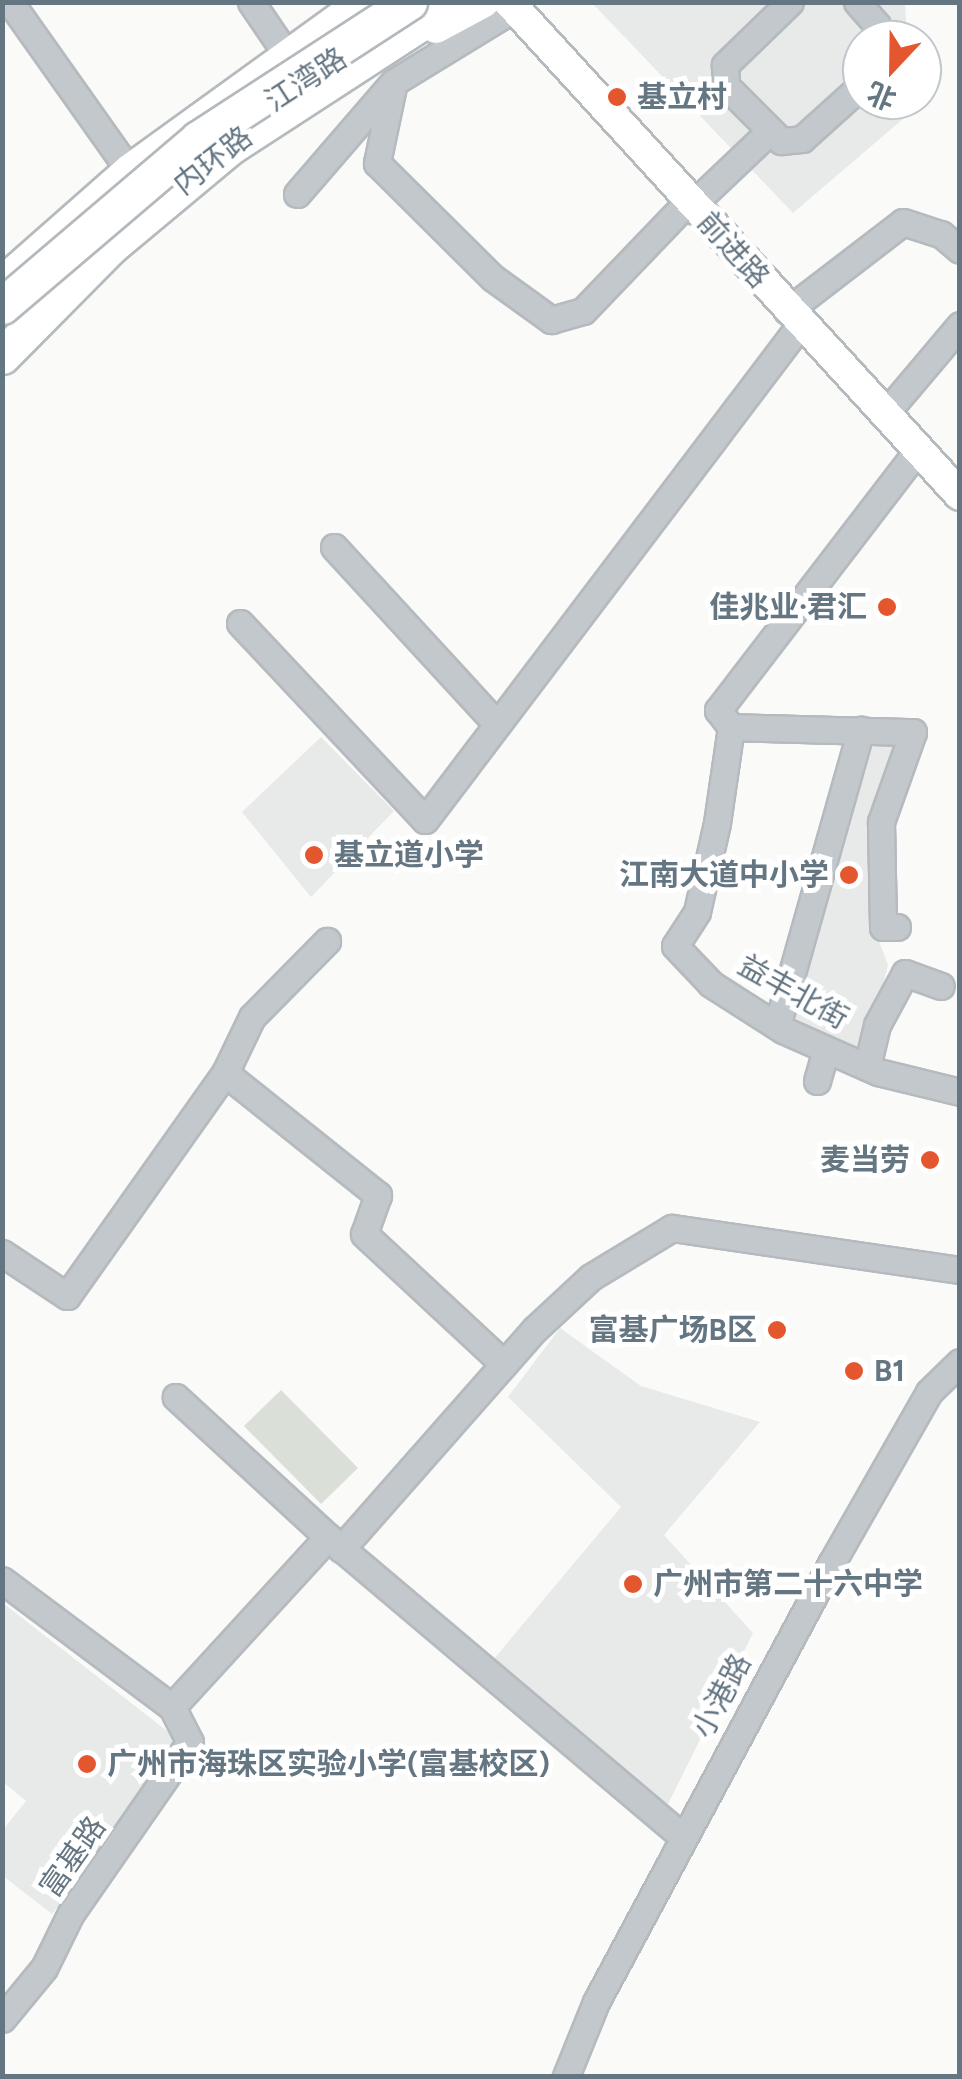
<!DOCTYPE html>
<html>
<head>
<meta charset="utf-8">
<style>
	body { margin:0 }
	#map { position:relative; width:962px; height:2079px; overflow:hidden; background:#fafaf8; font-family:Figtree,"Noto Sans SC",sans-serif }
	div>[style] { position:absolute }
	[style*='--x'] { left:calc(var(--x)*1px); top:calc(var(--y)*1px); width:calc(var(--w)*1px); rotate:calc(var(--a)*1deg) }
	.built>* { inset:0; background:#e8e9e9 }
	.green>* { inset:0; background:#dadfd7 }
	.roads { filter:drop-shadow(2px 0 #b5babe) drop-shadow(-2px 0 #b5babe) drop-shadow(0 2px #b5babe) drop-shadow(0 -2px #b5babe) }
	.minor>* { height:25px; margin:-12.5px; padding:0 12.5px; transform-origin:12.5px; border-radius:12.5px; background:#c3c8cc }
	.major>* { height:30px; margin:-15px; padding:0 15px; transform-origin:15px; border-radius:15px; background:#fff }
	.highway>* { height:35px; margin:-17.5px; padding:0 17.5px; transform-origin:17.5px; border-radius:17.5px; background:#fff }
	.bridges { filter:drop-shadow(2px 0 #b4b9bd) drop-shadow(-2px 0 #b4b9bd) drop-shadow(0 2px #b4b9bd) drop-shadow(0 -2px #b4b9bd) }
	.highway-bridge>* { height:35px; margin:-17.5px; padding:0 17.5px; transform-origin:17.5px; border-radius:17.5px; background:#fff }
	.dots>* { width:28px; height:28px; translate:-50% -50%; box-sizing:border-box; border:5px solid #fff; border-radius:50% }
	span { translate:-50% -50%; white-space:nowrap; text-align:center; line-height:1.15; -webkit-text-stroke:10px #fff; paint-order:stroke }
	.street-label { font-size:30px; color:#657683 }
	.poi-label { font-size:30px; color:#657683; font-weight:700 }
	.left { translate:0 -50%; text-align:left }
	.right { translate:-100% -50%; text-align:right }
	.frame { position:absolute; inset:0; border:5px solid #657683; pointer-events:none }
	.north { position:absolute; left:842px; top:20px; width:100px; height:100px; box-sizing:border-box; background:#fff; border:2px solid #c1c8cd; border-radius:50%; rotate:202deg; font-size:28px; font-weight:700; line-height:40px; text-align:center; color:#657683 }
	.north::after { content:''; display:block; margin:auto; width:35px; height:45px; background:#e4572e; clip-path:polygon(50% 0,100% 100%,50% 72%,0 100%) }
</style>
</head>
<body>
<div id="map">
	<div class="built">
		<div style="clip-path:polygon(592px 3px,905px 3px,907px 40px,862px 40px,862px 100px,909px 100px,910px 113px,793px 213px)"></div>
		<div style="clip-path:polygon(863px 733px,910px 734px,879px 821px,874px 928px,888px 965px,864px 1062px,780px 1023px)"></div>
		<div style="clip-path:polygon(321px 737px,394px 811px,311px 897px,242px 812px)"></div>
		<div style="clip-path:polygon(560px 1328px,641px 1386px,760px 1422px,664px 1535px,753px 1633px,666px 1808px,488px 1666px,621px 1507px,508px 1397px)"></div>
		<div style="clip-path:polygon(3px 1603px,185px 1745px,52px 1914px,3px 1876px,2px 1831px,26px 1801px,3px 1782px)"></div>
	</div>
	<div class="green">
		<div style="clip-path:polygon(281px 1390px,358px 1468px,321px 1504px,244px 1426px)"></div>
	</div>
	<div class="roads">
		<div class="minor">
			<div style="--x:10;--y:2;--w:206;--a:54.7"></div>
			<div style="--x:251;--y:2;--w:60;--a:55.8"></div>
			<div style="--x:501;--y:2;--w:15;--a:94"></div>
			<div style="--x:500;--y:17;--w:124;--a:148.5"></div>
			<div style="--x:394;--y:82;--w:83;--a:101.9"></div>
			<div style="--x:377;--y:163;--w:163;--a:44.8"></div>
			<div style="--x:493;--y:278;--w:72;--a:35.9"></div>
			<div style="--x:551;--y:320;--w:33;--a:-16"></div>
			<div style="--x:583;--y:311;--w:136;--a:-46.2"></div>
			<div style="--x:790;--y:2;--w:91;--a:135.9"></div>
			<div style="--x:725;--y:65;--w:21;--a:87"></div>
			<div style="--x:726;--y:86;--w:78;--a:45"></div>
			<div style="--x:781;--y:141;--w:21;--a:-5"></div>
			<div style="--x:802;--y:139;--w:81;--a:-42"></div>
			<div style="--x:857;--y:2;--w:30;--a:49"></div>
			<div style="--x:877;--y:25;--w:15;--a:82"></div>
			<div style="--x:297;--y:194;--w:145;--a:-49.2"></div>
			<div style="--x:692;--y:205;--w:106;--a:-43.5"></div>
			<div style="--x:787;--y:311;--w:146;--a:-37.5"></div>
			<div style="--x:903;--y:222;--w:40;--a:18"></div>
			<div style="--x:941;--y:234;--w:25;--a:40"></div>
			<div style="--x:884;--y:415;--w:118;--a:-49.8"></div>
			<div style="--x:917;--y:451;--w:327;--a:127.5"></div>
			<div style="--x:718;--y:710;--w:21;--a:53"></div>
			<div style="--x:731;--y:727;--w:97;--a:98.3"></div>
			<div style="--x:717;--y:823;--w:91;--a:102.7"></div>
			<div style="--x:697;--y:912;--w:40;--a:122.9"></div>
			<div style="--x:675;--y:946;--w:52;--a:46.5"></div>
			<div style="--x:711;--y:984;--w:85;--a:32.6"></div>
			<div style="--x:783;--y:1030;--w:104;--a:23.9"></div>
			<div style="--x:878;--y:1072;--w:84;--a:13.7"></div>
			<div style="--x:334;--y:547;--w:241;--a:47.4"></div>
			<div style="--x:240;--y:623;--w:270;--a:46.8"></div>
			<div style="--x:425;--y:820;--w:621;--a:-52.85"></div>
			<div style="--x:731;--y:727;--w:182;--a:1.6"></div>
			<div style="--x:913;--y:732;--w:96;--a:109.6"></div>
			<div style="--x:881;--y:822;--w:105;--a:88.9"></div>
			<div style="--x:883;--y:927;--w:14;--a:0"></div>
			<div style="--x:777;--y:1026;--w:308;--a:-74.2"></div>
			<div style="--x:867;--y:1067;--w:43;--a:-76.6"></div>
			<div style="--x:877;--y:1025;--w:59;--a:-61.7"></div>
			<div style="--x:905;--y:973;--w:38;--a:20"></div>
			<div style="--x:225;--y:1073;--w:196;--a:38.6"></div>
			<div style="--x:378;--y:1195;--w:41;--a:109.7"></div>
			<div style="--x:364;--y:1234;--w:191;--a:42.9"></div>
			<div style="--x:817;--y:1081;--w:33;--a:-74"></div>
			<div style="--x:2;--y:1253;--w:78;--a:33.5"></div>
			<div style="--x:67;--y:1296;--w:273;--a:-54.7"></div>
			<div style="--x:225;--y:1073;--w:62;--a:-64.3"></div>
			<div style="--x:252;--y:1017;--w:107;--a:-45.4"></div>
			<div style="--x:328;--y:1537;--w:465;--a:40.2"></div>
			<div style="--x:341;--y:1549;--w:293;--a:-48.6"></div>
			<div style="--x:535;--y:1329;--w:76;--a:-42.9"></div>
			<div style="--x:591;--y:1277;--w:95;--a:-31.2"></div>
			<div style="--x:672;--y:1228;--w:291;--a:8.3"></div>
			<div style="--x:2;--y:1580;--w:212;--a:36.8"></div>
			<div style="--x:172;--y:1707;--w:39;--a:63"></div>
			<div style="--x:190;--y:1742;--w:208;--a:124.8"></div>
			<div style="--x:71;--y:1913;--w:61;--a:116.1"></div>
			<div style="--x:44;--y:1968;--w:66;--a:129.5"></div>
			<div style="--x:172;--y:1707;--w:231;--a:-47.5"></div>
			<div style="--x:328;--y:1537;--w:207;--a:-137.4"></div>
			<div style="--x:566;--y:2076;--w:80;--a:-67.9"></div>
			<div style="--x:596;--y:2002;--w:497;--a:-61.8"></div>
			<div style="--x:831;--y:1564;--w:198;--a:-60.3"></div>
			<div style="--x:929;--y:1392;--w:43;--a:-44.1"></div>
		</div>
		<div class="major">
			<div style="--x:509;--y:2;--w:668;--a:47.55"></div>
			<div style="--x:436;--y:28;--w:55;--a:-28.4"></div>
			<div style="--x:2;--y:282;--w:169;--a:-41.4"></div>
			<div style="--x:129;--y:170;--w:286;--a:-35.9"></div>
		</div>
		<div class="highway">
			<div style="--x:2;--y:356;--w:156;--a:-45.3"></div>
			<div style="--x:112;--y:245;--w:155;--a:-39.8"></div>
			<div style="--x:231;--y:146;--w:265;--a:-33"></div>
		</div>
	</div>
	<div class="bridges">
		<div class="highway-bridge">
			<div style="--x:2;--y:306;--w:257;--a:-40.4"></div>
			<div style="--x:198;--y:139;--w:252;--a:-33"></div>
		</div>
	</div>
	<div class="dots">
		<div style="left:617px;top:97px;background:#e4572e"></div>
		<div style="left:887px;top:607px;background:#e4572e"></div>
		<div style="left:314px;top:855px;background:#e4572e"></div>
		<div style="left:849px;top:875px;background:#e4572e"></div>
		<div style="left:930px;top:1160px;background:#e4572e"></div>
		<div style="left:777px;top:1330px;background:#e4572e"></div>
		<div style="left:854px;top:1371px;background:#e4572e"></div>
		<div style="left:633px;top:1584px;background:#e4572e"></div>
		<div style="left:87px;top:1764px;background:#e4572e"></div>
	</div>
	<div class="street-label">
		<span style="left:306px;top:80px;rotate:-33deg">江湾路</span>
		<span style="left:213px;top:161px;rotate:-38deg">内环路</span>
		<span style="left:733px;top:250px;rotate:48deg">前进路</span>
		<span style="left:793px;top:992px;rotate:29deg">益丰北街</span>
		<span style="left:722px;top:1696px;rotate:-62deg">小港路</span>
		<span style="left:73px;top:1857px;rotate:-55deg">富基路</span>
	</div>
	<div class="poi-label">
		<span class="left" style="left:637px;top:97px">基立村</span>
		<span class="right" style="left:867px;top:607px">佳兆业·君汇</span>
		<span class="left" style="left:334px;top:855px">基立道小学</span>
		<span class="right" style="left:829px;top:875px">江南大道中小学</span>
		<span class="right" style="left:910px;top:1160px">麦当劳</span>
		<span class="right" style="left:757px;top:1330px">富基广场B区</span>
		<span class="left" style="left:874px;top:1371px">B1</span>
		<span class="left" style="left:653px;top:1584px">广州市第二十六中学</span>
		<span class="left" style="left:107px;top:1764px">广州市海珠区实验小学(富基校区)</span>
	</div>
	<div class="frame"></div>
	<div class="north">北</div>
</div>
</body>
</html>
